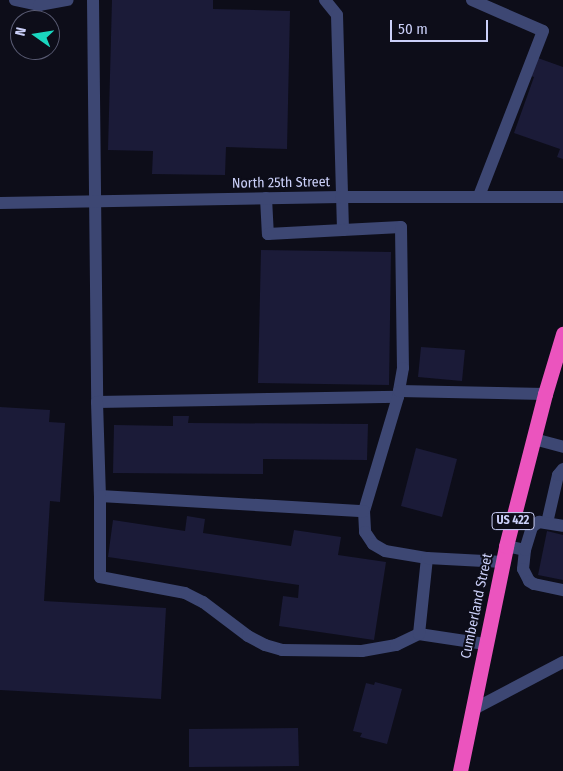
<!DOCTYPE html>
<html>
<head>
<meta charset="utf-8">
<style>
	body { margin:0 }
	#map { position:relative; width:563px; height:771px; overflow:hidden; background:#0d0d19; font-family:"Fira Sans Condensed",sans-serif }
	div>[style] { position:absolute }
	[style*='--x'] { left:calc(var(--x)*1px); top:calc(var(--y)*1px); width:calc(var(--w)*1px); rotate:calc(var(--a)*1deg) }
	.building>* { inset:0; background:#1b1b38 }
	.minor>* { height:12px; margin:-6px; padding:0 6px; transform-origin:6px; border-radius:6px; background:#3d4773 }
	.highway>* { height:15px; margin:-7.5px; padding:0 7.5px; transform-origin:7.5px; border-radius:7.5px; background:#eb54be }
	span { translate:-50% -50%; white-space:nowrap; text-align:center; line-height:1.15; -webkit-text-stroke:4px #0d0d19; paint-order:stroke }
	.shield-label span { padding:1px 4px; background:#0d0d19; border:1px solid; border-radius:4px; -webkit-text-stroke-width:0 }
	.shield-label { font-size:12px; color:#cbd0f9; font-weight:700 }
	.street-label { font-size:14px; color:#cbd0f9 }
	.north { position:absolute; left:10px; top:10px; width:50px; height:50px; box-sizing:border-box; background:#0d0d19; border:1px solid #595b73; border-radius:50%; rotate:283deg; font-size:14px; font-weight:700; line-height:20px; text-align:center; color:#cbd0f9 }
	.north::after { content:''; display:block; margin:auto; width:18px; height:22px; background:#1ad6bf; clip-path:polygon(50% 0,100% 100%,50% 72%,0 100%) }
	.scale { position:absolute; left:390px; top:20px; width:98px; height:22px; box-sizing:border-box; border:2px solid #cbd0f9; border-top:0; padding-left:6px; font-size:15px; line-height:18px; white-space:nowrap; color:#cbd0f9; -webkit-text-stroke:4px #0d0d19; paint-order:stroke }
</style>
</head>
<body>
<div id="map">
	<div class="building">
		<div style="clip-path:polygon(112px 0,213px 0,213px 9px,290px 11px,287px 149px,226px 147px,225px 175px,152px 174px,153px 151px,108px 150px)"></div>
		<div style="clip-path:polygon(535px 57px,563px 67px,563px 159px,557px 157px,560px 149px,514px 133px,534px 77px,528px 75px)"></div>
		<div style="clip-path:polygon(261px 250px,391px 252px,389px 385px,258px 383px)"></div>
		<div style="clip-path:polygon(421px 347px,465px 350px,462px 381px,418px 377px)"></div>
		<div style="clip-path:polygon(0 407px,50px 410px,49px 422px,65px 423px,60px 502px,50px 501px,44px 601px,166px 608px,161px 699px,0 690px)"></div>
		<div style="clip-path:polygon(173px 416px,189px 416px,188px 423px,368px 424px,367px 460px,263px 459px,263px 474px,113px 473px,114px 425px,173px 426px)"></div>
		<div style="clip-path:polygon(416px 448px,457px 459px,442px 517px,401px 506px)"></div>
		<div style="clip-path:polygon(187px 516px,205px 519px,203px 533px,291px 546px,294px 530px,341px 537px,338px 555px,386px 562px,374px 640px,279px 626px,283px 596px,298px 598px,299px 585px,108px 557px,113px 520px,185px 531px)"></div>
		<div style="clip-path:polygon(547px 531px,563px 535px,563px 580px,538px 575px)"></div>
		<div style="clip-path:polygon(375px 682px,402px 689px,387px 744px,360px 737px,362px 733px,353px 731px,366px 683px,374px 685px)"></div>
		<div style="clip-path:polygon(298px 728px,299px 766px,189px 767px,189px 729px)"></div>
	</div>
	<div class="minor">
		<div style="--x:15;--y:0;--w:25;--a:12"></div>
		<div style="--x:39;--y:5;--w:29;--a:-10"></div>
		<div style="--x:93;--y:0;--w:402;--a:89.4"></div>
		<div style="--x:97;--y:402;--w:301;--a:-1"></div>
		<div style="--x:325;--y:0;--w:19;--a:51"></div>
		<div style="--x:337;--y:15;--w:215;--a:88.4"></div>
		<div style="--x:343;--y:230;--w:58;--a:-3"></div>
		<div style="--x:401;--y:227;--w:141;--a:89.2"></div>
		<div style="--x:403;--y:368;--w:29;--a:100"></div>
		<div style="--x:398;--y:397;--w:119;--a:106.6"></div>
		<div style="--x:364;--y:511;--w:21;--a:87"></div>
		<div style="--x:365;--y:532;--w:14;--a:56"></div>
		<div style="--x:373;--y:544;--w:14;--a:30"></div>
		<div style="--x:385;--y:551;--w:43;--a:9.5"></div>
		<div style="--x:472;--y:0;--w:77;--a:23.6"></div>
		<div style="--x:543;--y:31;--w:177;--a:111.2"></div>
		<div style="--x:266;--y:198;--w:36;--a:87"></div>
		<div style="--x:268;--y:234;--w:75;--a:-3.1"></div>
		<div style="--x:0;--y:203;--w:341;--a:-1"></div>
		<div style="--x:341;--y:197;--w:222;--a:0"></div>
		<div style="--x:399;--y:391;--w:146;--a:1.2"></div>
		<div style="--x:97;--y:402;--w:94;--a:88.2"></div>
		<div style="--x:100;--y:496;--w:264;--a:3.3"></div>
		<div style="--x:534;--y:439;--w:30;--a:15"></div>
		<div style="--x:100;--y:496;--w:81;--a:90"></div>
		<div style="--x:100;--y:577;--w:86;--a:10.7"></div>
		<div style="--x:185;--y:593;--w:20;--a:27"></div>
		<div style="--x:203;--y:602;--w:56;--a:37.1"></div>
		<div style="--x:248;--y:636;--w:19;--a:28"></div>
		<div style="--x:265;--y:645;--w:18;--a:16"></div>
		<div style="--x:282;--y:650;--w:80;--a:0.7"></div>
		<div style="--x:362;--y:651;--w:35;--a:-10"></div>
		<div style="--x:396;--y:645;--w:25;--a:-26"></div>
		<div style="--x:547;--y:523;--w:49;--a:-77.1"></div>
		<div style="--x:558;--y:475;--w:8;--a:-50"></div>
		<div style="--x:506;--y:546;--w:19;--a:12"></div>
		<div style="--x:525;--y:550;--w:19;--a:96"></div>
		<div style="--x:523;--y:569;--w:13;--a:63"></div>
		<div style="--x:529;--y:581;--w:6;--a:31"></div>
		<div style="--x:534;--y:584;--w:30;--a:12"></div>
		<div style="--x:525;--y:550;--w:24;--a:-73"></div>
		<div style="--x:532;--y:527;--w:9;--a:-36"></div>
		<div style="--x:539;--y:522;--w:24;--a:9"></div>
		<div style="--x:485;--y:644;--w:67;--a:-171.4"></div>
		<div style="--x:419;--y:634;--w:76;--a:-84"></div>
		<div style="--x:427;--y:558;--w:76;--a:3"></div>
		<div style="--x:472;--y:710;--w:103;--a:-27.8"></div>
	</div>
	<div class="highway">
		<div style="--x:460;--y:771;--w:230;--a:-78.4"></div>
		<div style="--x:506;--y:546;--w:157;--a:-75.6"></div>
		<div style="--x:545;--y:394;--w:63;--a:-73.3"></div>
	</div>
	<div class="shield-label">
		<span style="left:513px;top:521px">US 422</span>
	</div>
	<div class="street-label">
		<span style="left:281px;top:183px;rotate:-1deg">North 25th Street</span>
		<span style="left:477px;top:606px;rotate:-78deg">Cumberland Street</span>
	</div>
	<div class="north">N</div>
	<div class="scale">50 m</div>
</div>
</body>
</html>
